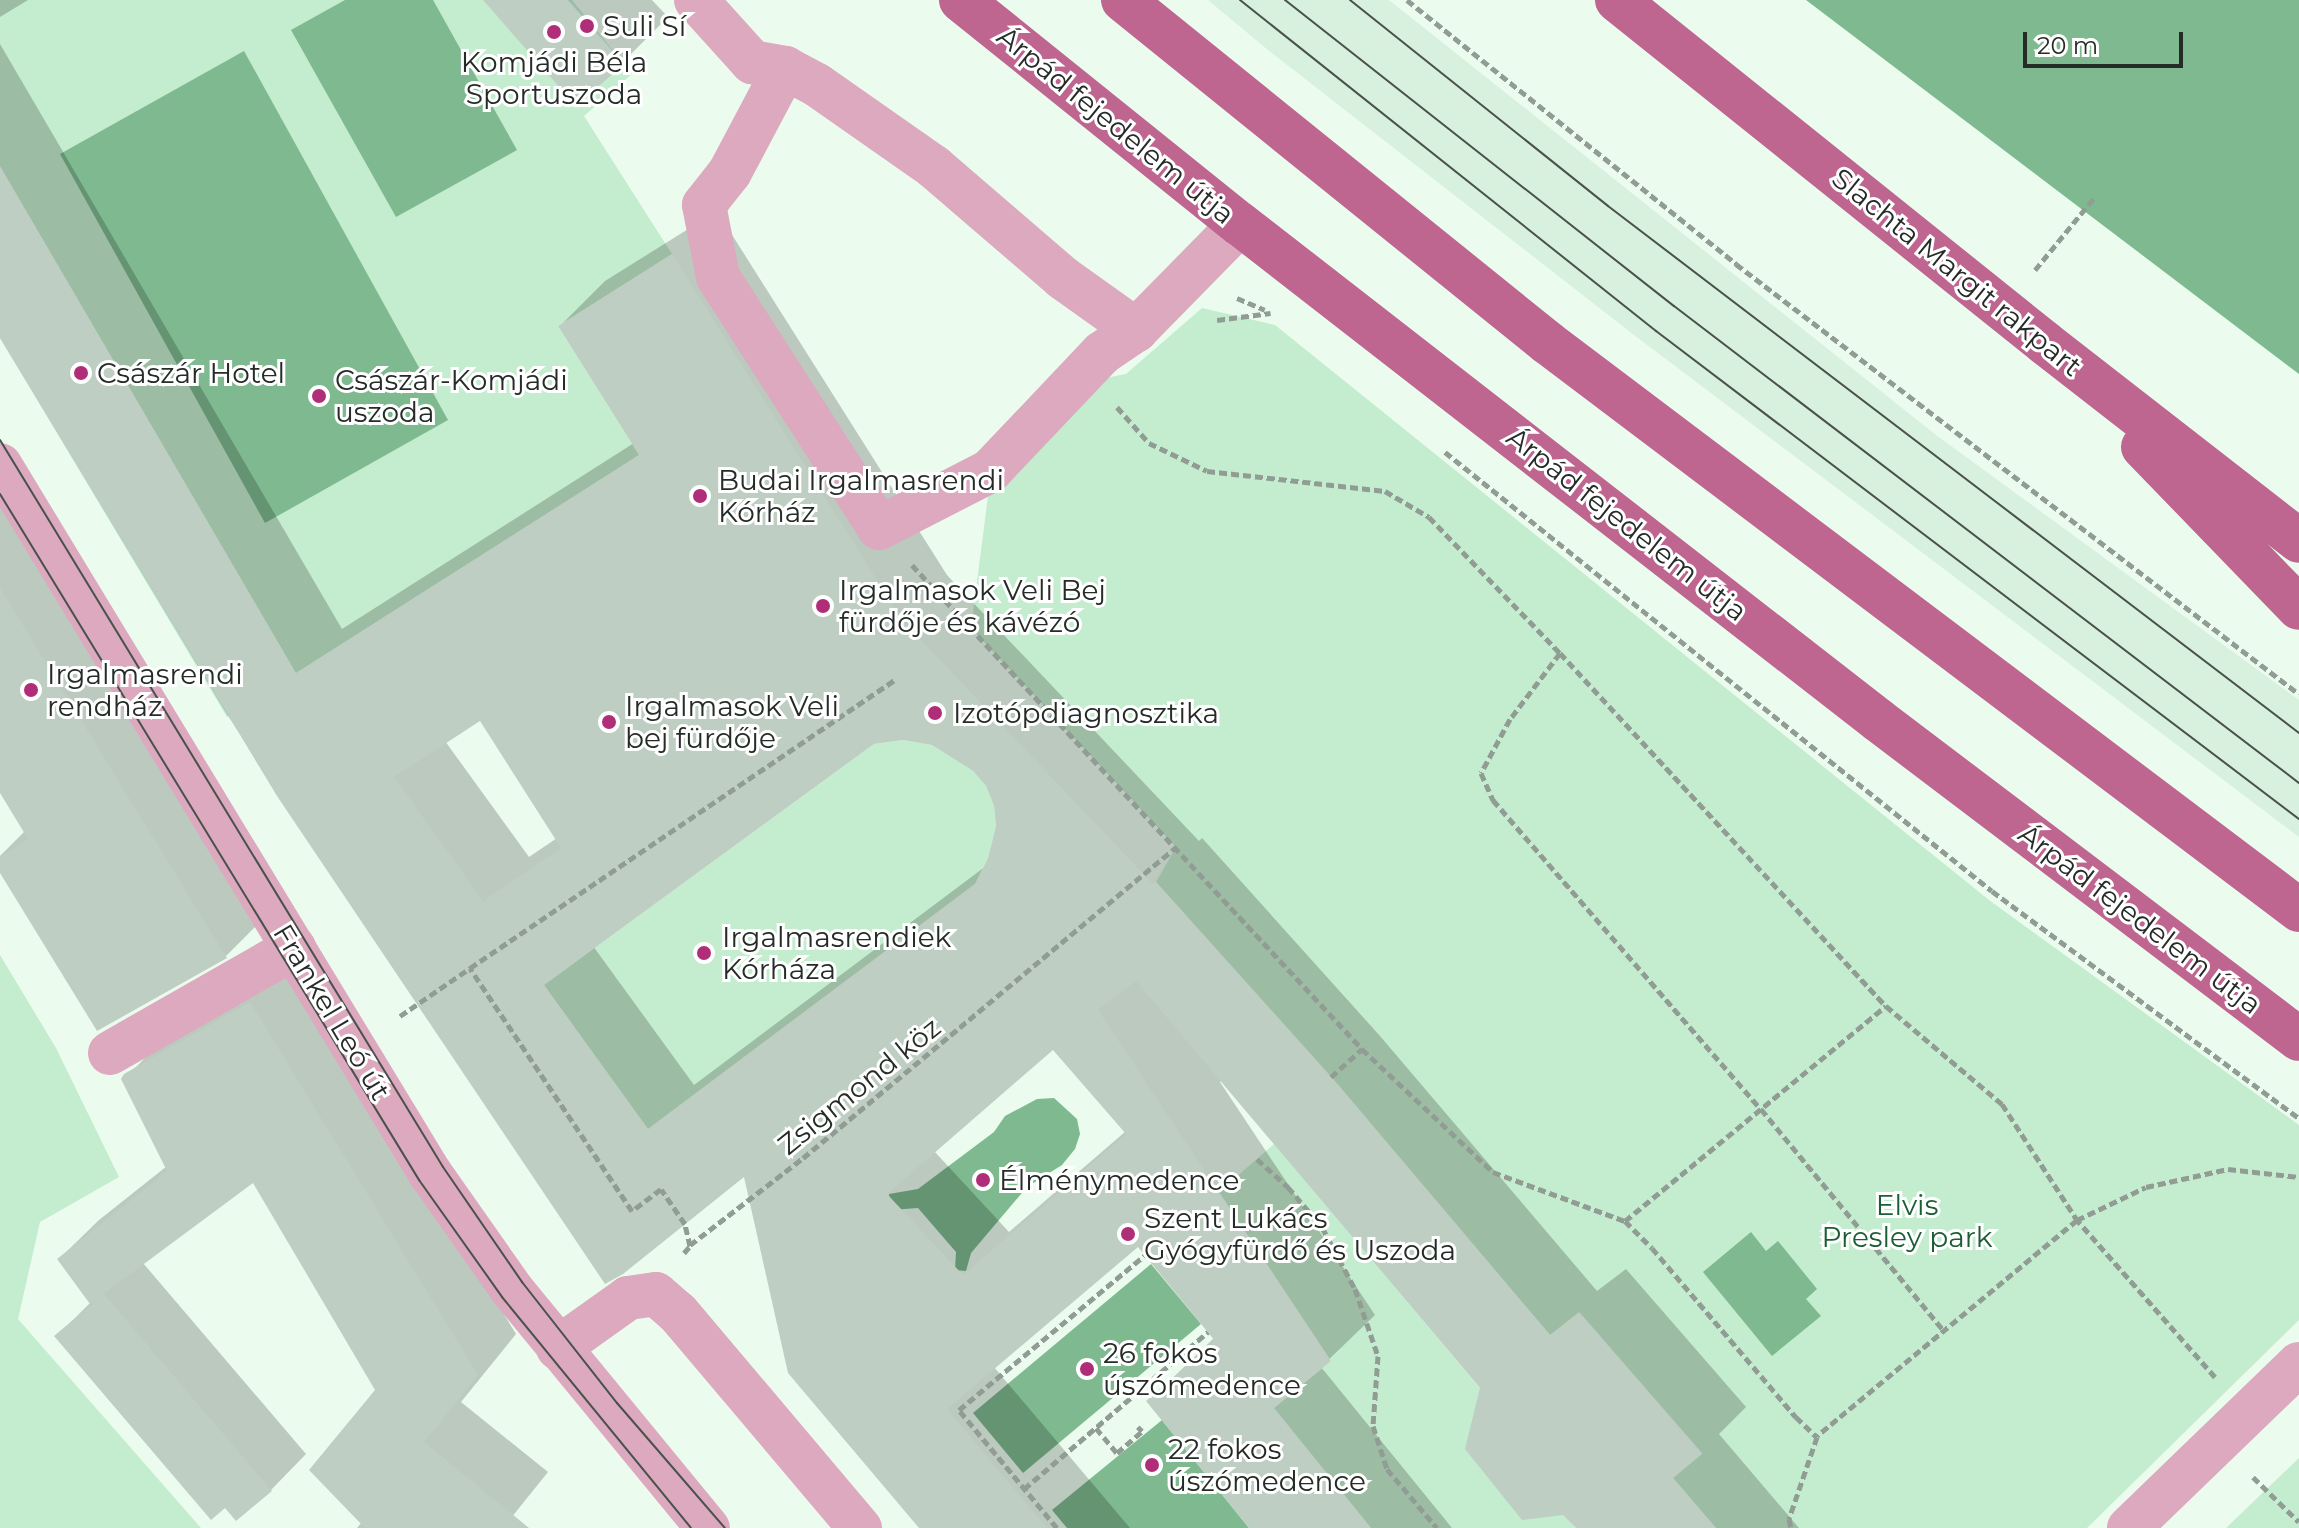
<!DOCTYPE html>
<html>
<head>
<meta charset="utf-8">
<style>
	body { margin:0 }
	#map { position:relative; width:2299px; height:1528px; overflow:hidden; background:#ebfcef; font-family:Montserrat,sans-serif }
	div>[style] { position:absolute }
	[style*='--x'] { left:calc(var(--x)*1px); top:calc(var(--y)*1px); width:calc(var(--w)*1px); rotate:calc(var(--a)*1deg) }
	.built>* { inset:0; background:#d8f0de }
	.green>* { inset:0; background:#c4ecce }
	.water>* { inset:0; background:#7eb98f }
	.shadow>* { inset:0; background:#0003 }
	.building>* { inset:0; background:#becec2 }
	.path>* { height:5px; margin-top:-2.5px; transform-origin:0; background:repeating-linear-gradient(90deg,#919d94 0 8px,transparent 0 12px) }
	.minor>* { height:44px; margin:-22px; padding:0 22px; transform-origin:22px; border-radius:22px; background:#dca9bf }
	.major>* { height:44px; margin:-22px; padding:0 22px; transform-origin:22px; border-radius:22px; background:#be6590 }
	.tram>* { height:2px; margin:-1px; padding:0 1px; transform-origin:1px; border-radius:1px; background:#49514b }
	.dots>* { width:22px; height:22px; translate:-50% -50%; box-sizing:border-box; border:4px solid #fff; border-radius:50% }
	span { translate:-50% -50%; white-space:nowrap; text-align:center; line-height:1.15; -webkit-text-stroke:6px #fff; paint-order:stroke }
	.poi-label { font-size:28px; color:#252b27 }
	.left { translate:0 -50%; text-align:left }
	.street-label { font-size:28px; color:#252b27 }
	.park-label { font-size:28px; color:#1c5d35 }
	.scale { position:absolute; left:2023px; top:32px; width:160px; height:36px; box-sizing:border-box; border:4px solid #252b27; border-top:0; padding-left:10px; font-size:24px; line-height:28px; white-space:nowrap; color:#252b27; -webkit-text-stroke:6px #fff; paint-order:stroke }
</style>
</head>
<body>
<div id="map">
	<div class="built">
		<div style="clip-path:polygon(1208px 0,1389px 0,1936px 435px,2299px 700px,2299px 837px,1634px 335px,1268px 50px)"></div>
	</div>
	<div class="green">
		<div style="clip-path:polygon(0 0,572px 0,632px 74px,584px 116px,672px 254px,558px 326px,639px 455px,227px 717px,0 338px)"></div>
		<div style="clip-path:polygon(1202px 308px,1275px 325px,1989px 900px,2299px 1125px,2299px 1320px,2087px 1528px,1716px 1528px,1673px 1478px,1702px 1453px,1580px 1313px,1550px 1335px,1331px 1077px,1156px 882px,1176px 847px,971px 628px,991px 473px,1070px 385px,1126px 374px)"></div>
		<div style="clip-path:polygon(903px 740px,932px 745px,973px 771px,986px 786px,994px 806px,996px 826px,988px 858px,975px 884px,648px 1129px,544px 985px,874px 744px)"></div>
		<div style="clip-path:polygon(0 955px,56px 1048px,119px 1177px,40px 1222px,18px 1319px,201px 1528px,0 1528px)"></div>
		<div style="clip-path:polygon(1274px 1144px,1488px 1398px,1563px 1515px,1576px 1528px,1371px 1528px,1274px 1408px,1331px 1361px,1219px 1192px)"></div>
		<div style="clip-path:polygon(2299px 1458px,2299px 1528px,2226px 1528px)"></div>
	</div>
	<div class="water">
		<div style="clip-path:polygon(345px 0,433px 0,517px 150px,396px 217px,291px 30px)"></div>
		<div style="clip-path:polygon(1806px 0,2299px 0,2299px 374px)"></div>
		<div style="clip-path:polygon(244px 51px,448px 420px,265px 523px,60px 154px)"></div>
		<div style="clip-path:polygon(1054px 1098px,1077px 1119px,1080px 1134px,1075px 1149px,1062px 1165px,1027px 1187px,971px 1253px,966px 1271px,955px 1270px,956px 1252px,918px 1208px,891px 1210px,889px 1194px,918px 1189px,994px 1132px,1005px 1116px,1037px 1099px)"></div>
		<div style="clip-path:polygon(1751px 1232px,1766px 1251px,1778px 1241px,1817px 1289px,1806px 1299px,1821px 1316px,1772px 1356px,1703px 1272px)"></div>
		<div style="clip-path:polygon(1151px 1264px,1201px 1324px,1023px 1473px,973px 1413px)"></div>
		<div style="clip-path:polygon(1162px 1420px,1249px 1528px,1067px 1528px,1052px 1510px)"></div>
	</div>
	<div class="shadow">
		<div style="clip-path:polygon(0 0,28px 0,0 17px)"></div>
		<div style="clip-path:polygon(486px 0,652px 0,668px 17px,623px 62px)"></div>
		<div style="clip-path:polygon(evenodd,0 44px,342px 629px,634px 443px,560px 326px,605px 281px,717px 211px,947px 575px,1199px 841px,1202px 838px,1380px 1036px,1597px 1291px,1626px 1269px,1746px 1407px,1719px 1434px,1799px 1528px,1579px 1528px,1482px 1388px,1222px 1080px,1220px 1082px,1375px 1315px,1321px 1367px,1452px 1528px,1251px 1528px,1149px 1401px,1215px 1337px,1138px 1244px,994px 1367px,1130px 1528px,922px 1528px,746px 1174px,606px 1281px,228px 716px,0 337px,0 44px,481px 718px,557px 838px,529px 857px,445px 741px,481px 718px,0 44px,903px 738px,933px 743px,975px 769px,988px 784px,996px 805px,998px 827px,986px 866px,694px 1085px,593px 946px,874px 743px,903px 738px,0 44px,1053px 1047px,1126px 1131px,1009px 1232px,934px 1151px,1053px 1047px)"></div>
		<div style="clip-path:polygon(0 498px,260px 922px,226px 956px,0 869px,0 856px,25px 831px,0 790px)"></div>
		<div style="clip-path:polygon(290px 964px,516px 1334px,461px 1402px,548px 1472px,503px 1528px,357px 1528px,362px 1522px,378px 1390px,253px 1180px,143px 1263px,306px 1454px,271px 1490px,57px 1336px,91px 1302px,59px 1259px,99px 1220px,167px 1166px,124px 1079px,163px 1040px)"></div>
	</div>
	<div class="building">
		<div style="clip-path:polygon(483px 0,568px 0,624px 64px,576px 106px)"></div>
		<div style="clip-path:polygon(evenodd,0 166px,296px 673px,639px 455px,558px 326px,672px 254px,902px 620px,1153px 884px,1156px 882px,1335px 1081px,1550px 1335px,1579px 1312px,1702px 1454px,1673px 1478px,1716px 1528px,1576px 1528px,1563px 1515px,1522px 1520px,1465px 1449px,1480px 1388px,1136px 981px,1098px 1010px,1331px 1361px,1274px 1408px,1371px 1528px,1249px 1528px,1146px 1401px,1215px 1341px,1138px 1247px,947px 1409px,1047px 1528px,919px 1528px,788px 1373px,744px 1177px,623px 1274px,605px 1284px,277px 796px,0 338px,0 166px,480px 721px,561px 848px,483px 901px,394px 777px,480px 721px,0 166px,903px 740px,932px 745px,973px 771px,986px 786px,994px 806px,996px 826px,988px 858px,975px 884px,648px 1129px,544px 985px,874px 744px,903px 740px,0 166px,1053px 1050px,1126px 1134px,963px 1275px,887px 1194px,1053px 1050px)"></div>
		<div style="clip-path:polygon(0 588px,227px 958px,97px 1031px,0 873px,0 857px,28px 839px,0 793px)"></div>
		<div style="clip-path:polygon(250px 1002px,478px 1375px,424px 1442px,529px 1528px,365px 1528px,309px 1470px,375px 1390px,253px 1183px,90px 1304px,57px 1259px,167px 1171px,121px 1079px,124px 1074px)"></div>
		<div style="clip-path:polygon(104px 1294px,272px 1491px,236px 1521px,225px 1508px,211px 1520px,54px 1336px)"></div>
	</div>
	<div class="path">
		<div style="--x:1407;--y:0;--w:422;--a:38.7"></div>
		<div style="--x:1736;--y:264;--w:708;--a:37.37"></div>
		<div style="--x:2035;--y:270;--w:93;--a:-50.7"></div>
		<div style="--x:1237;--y:298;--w:30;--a:23"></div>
		<div style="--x:1217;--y:320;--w:54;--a:-7.4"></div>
		<div style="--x:1117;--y:407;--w:48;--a:48.4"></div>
		<div style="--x:1149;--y:443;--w:64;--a:25.8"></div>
		<div style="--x:1207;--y:471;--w:179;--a:6.4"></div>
		<div style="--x:1385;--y:491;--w:51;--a:30.6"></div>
		<div style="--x:1429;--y:517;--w:189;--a:46.1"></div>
		<div style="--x:1560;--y:653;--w:481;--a:47.3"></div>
		<div style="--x:1445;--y:452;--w:701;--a:38.75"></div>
		<div style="--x:1992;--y:891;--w:382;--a:36.5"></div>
		<div style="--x:912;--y:565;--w:661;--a:47.08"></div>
		<div style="--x:1362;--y:1049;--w:180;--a:43.2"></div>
		<div style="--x:1493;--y:1172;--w:141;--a:20.4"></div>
		<div style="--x:1625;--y:1221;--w:38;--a:45"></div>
		<div style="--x:1652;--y:1248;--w:222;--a:49.6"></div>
		<div style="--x:1796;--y:1417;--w:29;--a:44"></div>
		<div style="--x:1817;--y:1437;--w:87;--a:108.9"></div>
		<div style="--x:1789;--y:1519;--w:9;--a:77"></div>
		<div style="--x:1560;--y:653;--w:83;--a:127.1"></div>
		<div style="--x:1510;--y:719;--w:61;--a:118.2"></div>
		<div style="--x:1481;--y:773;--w:30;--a:66"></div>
		<div style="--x:1493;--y:800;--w:409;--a:49.1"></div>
		<div style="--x:1761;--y:1109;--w:288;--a:50.5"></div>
		<div style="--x:400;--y:1016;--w:85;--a:-34.4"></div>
		<div style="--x:1331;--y:1077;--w:42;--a:-42.1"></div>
		<div style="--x:1257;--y:1159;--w:42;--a:42.1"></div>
		<div style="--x:1288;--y:1187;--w:52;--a:49.6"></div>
		<div style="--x:1322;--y:1227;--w:70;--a:62"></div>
		<div style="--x:1355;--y:1289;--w:71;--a:71.1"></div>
		<div style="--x:1378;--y:1356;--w:70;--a:94.1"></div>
		<div style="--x:1373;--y:1426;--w:45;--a:72"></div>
		<div style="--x:1387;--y:1469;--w:77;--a:49.7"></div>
		<div style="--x:1625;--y:1221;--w:338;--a:-39.5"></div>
		<div style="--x:1886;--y:1006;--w:152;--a:40.2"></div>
		<div style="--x:2002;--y:1104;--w:138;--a:57.1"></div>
		<div style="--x:2077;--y:1220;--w:338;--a:140.3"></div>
		<div style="--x:690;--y:1245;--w:143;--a:-37.6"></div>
		<div style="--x:803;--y:1158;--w:486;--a:-39.8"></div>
		<div style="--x:684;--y:1253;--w:9;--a:-49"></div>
		<div style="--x:690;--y:1246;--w:23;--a:-103"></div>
		<div style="--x:685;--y:1224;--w:42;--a:-124.4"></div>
		<div style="--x:661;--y:1189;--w:36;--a:143"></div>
		<div style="--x:632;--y:1211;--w:292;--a:-123.7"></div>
		<div style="--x:470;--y:968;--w:515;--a:-34.15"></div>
		<div style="--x:2215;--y:1377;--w:209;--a:-131.3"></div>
		<div style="--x:2077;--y:1220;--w:76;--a:-25.6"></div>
		<div style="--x:2146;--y:1187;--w:84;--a:-12.4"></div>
		<div style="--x:2228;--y:1169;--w:71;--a:6.4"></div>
		<div style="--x:1096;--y:1428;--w:33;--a:50"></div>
		<div style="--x:1117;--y:1453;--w:33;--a:-41"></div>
		<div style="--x:1142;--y:1431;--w:6;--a:-135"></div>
		<div style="--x:2253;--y:1477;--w:64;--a:44.4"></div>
		<div style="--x:1024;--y:1489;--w:242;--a:-40.5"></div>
		<div style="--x:1057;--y:1528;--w:153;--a:-129.7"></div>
		<div style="--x:959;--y:1410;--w:242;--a:-39.8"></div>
	</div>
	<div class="minor">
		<div style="--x:696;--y:0;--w:84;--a:47.9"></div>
		<div style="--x:752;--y:62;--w:34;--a:10"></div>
		<div style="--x:785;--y:68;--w:36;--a:28"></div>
		<div style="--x:817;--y:85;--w:143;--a:35"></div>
		<div style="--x:934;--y:167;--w:170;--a:40.7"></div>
		<div style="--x:1063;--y:278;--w:90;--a:35.5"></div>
		<div style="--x:785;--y:68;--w:118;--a:117.9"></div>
		<div style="--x:730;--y:172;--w:42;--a:128.2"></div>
		<div style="--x:704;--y:205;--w:73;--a:79"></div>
		<div style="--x:718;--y:277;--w:298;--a:57.3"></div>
		<div style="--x:879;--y:528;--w:125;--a:-27.2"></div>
		<div style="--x:990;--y:471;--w:163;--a:-46.5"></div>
		<div style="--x:1102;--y:353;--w:41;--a:-34.1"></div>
		<div style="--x:1136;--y:330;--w:148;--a:-45.5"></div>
		<div style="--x:0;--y:465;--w:828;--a:58.73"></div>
		<div style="--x:430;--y:1173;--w:144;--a:54.9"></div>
		<div style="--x:513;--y:1291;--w:307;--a:50.6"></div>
		<div style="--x:110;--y:1053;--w:212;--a:-29.7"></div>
		<div style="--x:558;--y:1348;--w:86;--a:-35.5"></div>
		<div style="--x:628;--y:1298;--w:28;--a:-8"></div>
		<div style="--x:656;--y:1294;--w:29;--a:41"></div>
		<div style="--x:678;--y:1313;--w:282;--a:49.8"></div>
		<div style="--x:2129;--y:1528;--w:236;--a:-44"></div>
	</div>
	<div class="major">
		<div style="--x:961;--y:0;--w:358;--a:38.8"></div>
		<div style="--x:1240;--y:224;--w:808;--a:37.86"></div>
		<div style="--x:1878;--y:720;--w:528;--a:37.15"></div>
		<div style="--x:1123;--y:0;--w:546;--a:38.91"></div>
		<div style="--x:1548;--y:343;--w:941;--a:37.05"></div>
		<div style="--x:1617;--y:0;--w:548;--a:38.71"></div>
		<div style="--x:2045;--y:343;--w:322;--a:37.9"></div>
		<div style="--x:2143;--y:447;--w:224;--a:45.9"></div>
	</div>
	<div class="tram">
		<div style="--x:1240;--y:0;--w:532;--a:38.51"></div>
		<div style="--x:1656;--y:331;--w:807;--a:37.2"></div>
		<div style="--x:1285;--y:0;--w:495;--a:38.2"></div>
		<div style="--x:1674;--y:306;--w:786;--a:37.35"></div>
		<div style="--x:1350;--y:0;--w:330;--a:38.6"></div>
		<div style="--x:1608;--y:206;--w:869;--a:37.33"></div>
		<div style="--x:0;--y:440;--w:851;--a:58.64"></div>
		<div style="--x:443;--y:1167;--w:140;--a:55.5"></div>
		<div style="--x:522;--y:1282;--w:154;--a:51.9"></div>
		<div style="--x:617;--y:1403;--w:165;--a:49.2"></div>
		<div style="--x:0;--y:494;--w:804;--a:58.58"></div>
		<div style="--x:419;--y:1180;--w:143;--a:54.6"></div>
		<div style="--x:502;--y:1297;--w:298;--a:50.7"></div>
	</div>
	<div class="dots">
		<div style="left:587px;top:26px;background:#b02d77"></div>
		<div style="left:554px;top:32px;background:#b02d77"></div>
		<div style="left:81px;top:373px;background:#b02d77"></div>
		<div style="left:319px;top:396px;background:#b02d77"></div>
		<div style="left:700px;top:496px;background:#b02d77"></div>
		<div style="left:823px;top:606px;background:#b02d77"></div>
		<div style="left:31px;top:690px;background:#b02d77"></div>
		<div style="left:935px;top:713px;background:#b02d77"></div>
		<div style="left:609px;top:722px;background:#b02d77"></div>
		<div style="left:704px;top:953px;background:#b02d77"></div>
		<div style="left:983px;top:1180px;background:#b02d77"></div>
		<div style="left:1128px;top:1234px;background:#b02d77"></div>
		<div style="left:1087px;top:1369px;background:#b02d77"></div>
		<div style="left:1152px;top:1465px;background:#b02d77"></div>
	</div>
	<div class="poi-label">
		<span class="left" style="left:603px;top:26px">Suli Sí</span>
		<span style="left:554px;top:78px">Komjádi Béla<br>Sportuszoda</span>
		<span class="left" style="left:97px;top:373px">Császár Hotel</span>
		<span class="left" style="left:335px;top:396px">Császár-Komjádi<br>uszoda</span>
		<span class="left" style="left:718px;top:496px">Budai Irgalmasrendi<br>Kórház</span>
		<span class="left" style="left:839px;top:606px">Irgalmasok Veli Bej<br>fürdője és kávézó</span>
		<span class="left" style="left:47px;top:690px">Irgalmasrendi<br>rendház</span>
		<span class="left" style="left:625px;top:722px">Irgalmasok Veli<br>bej fürdője</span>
		<span class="left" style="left:953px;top:713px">Izotópdiagnosztika</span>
		<span class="left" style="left:722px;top:953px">Irgalmasrendiek<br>Kórháza</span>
		<span class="left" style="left:999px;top:1180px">Élménymedence</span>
		<span class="left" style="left:1144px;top:1234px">Szent Lukács<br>Gyógyfürdő és Uszoda</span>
		<span class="left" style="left:1103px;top:1369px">26 fokos<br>úszómedence</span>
		<span class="left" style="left:1168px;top:1465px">22 fokos<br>úszómedence</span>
	</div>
	<div class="street-label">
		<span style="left:1116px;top:125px;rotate:39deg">Árpád fejedelem útja</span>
		<span style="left:1957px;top:272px;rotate:39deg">Slachta Margit rakpart</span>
		<span style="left:1627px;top:524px;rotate:38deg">Árpád fejedelem útja</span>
		<span style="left:2140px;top:919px;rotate:37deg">Árpád fejedelem útja</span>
		<span style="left:332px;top:1012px;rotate:59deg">Frankel Leó út</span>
		<span style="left:859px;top:1086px;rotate:-39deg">Zsigmond köz</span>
	</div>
	<div class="park-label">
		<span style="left:1907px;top:1221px">Elvis<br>Presley park</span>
	</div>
	<div class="scale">20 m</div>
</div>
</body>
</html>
